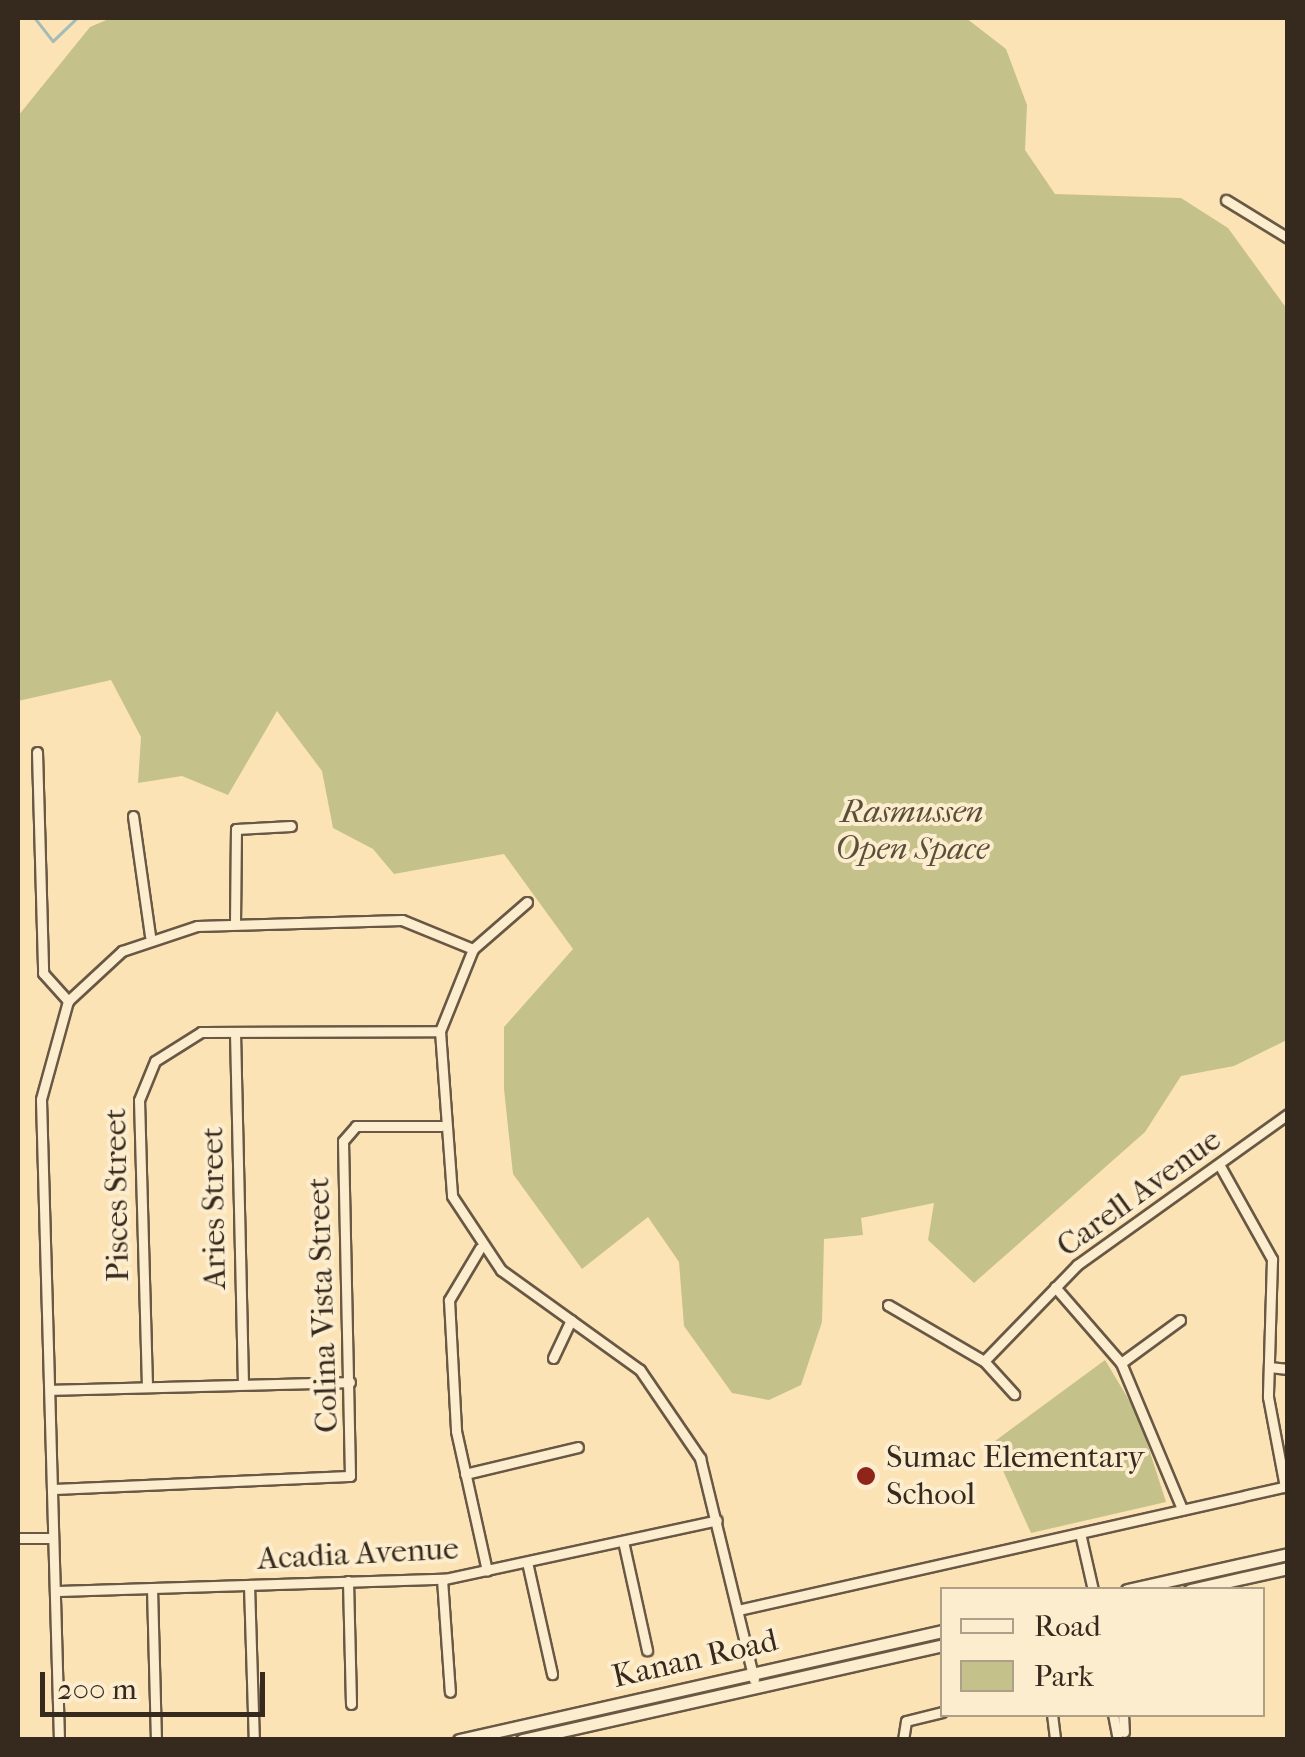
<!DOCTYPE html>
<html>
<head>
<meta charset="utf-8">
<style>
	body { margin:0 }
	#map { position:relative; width:1305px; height:1757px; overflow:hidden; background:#fce3b5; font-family:"IM FELL French Canon",serif }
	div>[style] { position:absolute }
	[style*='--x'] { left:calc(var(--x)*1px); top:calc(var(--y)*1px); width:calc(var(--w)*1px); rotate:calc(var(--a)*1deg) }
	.green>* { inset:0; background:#c4c28a }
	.stream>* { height:2.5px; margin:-1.25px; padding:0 1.25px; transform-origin:1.25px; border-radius:1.25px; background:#a3bcb8 }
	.roads { filter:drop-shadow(2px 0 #685844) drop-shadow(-2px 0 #685844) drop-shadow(0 2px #685844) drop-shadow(0 -2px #685844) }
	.street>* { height:9px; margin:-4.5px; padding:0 4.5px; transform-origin:4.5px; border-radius:4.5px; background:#fdedcf }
	.secondary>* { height:11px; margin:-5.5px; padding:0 5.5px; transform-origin:5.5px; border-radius:5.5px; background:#fdedcf }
	.dots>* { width:28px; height:28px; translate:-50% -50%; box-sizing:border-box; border:5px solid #fdedcf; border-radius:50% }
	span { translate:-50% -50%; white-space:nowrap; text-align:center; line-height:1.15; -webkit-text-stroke:8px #fdedcf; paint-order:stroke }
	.park-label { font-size:32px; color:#5a5039; font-style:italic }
	.street-label { font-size:32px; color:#362a1e }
	.poi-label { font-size:32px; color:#362a1e }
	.left { translate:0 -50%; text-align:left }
	.frame { position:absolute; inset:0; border:20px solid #362a1e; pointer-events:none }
	.legend { position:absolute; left:940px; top:1587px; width:325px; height:130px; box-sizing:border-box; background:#fdedcf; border:2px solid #ad9f88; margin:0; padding:12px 18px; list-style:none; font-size:30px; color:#362a1e }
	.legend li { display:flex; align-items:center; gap:20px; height:50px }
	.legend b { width:50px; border:2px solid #ad9f88 }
	.scale { position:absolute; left:40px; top:1672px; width:225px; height:45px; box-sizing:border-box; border:5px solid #362a1e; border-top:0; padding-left:12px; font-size:30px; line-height:35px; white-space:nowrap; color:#362a1e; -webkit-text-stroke:8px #fdedcf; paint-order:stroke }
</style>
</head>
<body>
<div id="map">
	<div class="green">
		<div style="clip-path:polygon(111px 18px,966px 18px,1006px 49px,1027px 105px,1025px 150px,1055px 194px,1181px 198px,1228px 228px,1287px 309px,1287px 1040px,1234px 1066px,1181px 1076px,1145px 1132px,974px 1283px,928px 1240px,934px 1203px,861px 1218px,863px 1235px,824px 1239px,822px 1322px,801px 1385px,769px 1400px,732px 1393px,684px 1326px,679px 1262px,648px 1217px,582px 1269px,513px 1174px,504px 1089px,504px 1027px,573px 949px,504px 854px,394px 874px,373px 849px,333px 828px,322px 771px,277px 711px,228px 795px,182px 776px,138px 783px,141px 737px,111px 680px,18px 701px,18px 116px,90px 27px)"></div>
		<div style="clip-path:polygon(1105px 1360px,1138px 1415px,1166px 1502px,1031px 1533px,991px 1444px)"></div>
	</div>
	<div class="stream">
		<div style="--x:35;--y:18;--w:29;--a:52"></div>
		<div style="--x:53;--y:41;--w:33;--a:-44"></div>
	</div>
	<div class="roads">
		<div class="street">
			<div style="--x:1226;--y:200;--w:73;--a:31.5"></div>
			<div style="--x:37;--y:752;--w:221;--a:88.4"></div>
			<div style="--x:43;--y:973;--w:38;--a:48"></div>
			<div style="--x:133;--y:816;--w:121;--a:81.9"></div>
			<div style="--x:527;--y:902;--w:72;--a:139"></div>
			<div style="--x:473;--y:949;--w:88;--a:111.9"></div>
			<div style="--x:440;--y:1031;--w:165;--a:85.8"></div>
			<div style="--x:452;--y:1196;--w:89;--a:56.5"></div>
			<div style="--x:501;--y:1270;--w:171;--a:35.7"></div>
			<div style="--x:640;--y:1370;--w:107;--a:55.7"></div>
			<div style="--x:700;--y:1458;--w:228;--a:76.3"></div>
			<div style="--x:235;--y:923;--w:94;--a:-89.4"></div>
			<div style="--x:236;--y:829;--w:55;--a:-3.1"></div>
			<div style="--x:235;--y:1032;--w:352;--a:88.7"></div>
			<div style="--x:1220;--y:1166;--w:107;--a:60.8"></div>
			<div style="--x:1272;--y:1259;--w:138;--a:91.7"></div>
			<div style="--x:1268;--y:1397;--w:92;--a:79.3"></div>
			<div style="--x:480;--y:1248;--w:61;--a:120.8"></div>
			<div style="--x:449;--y:1300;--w:131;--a:86.9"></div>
			<div style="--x:456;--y:1431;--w:143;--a:77.5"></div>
			<div style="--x:1055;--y:1287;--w:101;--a:49"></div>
			<div style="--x:1121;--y:1363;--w:158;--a:67.3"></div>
			<div style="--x:888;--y:1305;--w:111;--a:30.3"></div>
			<div style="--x:984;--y:1361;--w:45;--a:47.7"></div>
			<div style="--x:553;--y:1358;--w:42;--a:-64.7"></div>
			<div style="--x:984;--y:1361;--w:134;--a:-45.9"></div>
			<div style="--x:1077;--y:1265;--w:259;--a:-35.6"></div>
			<div style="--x:1121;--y:1363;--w:73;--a:-36.1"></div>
			<div style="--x:1269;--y:1367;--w:19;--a:6"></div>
			<div style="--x:147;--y:1386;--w:286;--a:-91.6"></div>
			<div style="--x:139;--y:1100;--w:42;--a:-67.7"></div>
			<div style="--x:155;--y:1061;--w:54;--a:-32.2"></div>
			<div style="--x:201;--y:1032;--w:239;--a:-0.2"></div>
			<div style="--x:50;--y:1390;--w:300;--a:-1.5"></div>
			<div style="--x:465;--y:1474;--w:116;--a:-13.4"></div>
			<div style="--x:53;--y:1489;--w:297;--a:-2.5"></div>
			<div style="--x:350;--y:1476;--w:335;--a:-91.2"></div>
			<div style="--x:343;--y:1141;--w:20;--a:-49"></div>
			<div style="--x:356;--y:1126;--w:85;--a:0"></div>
			<div style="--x:1080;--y:1533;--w:58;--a:77.2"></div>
			<div style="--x:18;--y:1538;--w:35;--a:0"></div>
			<div style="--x:623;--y:1541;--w:112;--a:77.6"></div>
			<div style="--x:527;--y:1562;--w:115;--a:77.4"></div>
			<div style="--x:442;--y:1579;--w:113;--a:86"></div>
			<div style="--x:348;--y:1581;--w:123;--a:88.6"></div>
			<div style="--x:249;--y:1585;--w:155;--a:88.2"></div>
			<div style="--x:152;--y:1588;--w:152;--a:88.5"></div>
			<div style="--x:55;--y:1591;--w:390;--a:-1.8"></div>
			<div style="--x:445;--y:1579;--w:278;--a:-12.2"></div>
			<div style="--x:738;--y:1610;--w:564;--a:-12.71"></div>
			<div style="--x:1052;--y:1714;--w:26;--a:83"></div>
			<div style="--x:1113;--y:1714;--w:26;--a:79"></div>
			<div style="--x:1123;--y:1714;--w:18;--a:87"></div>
			<div style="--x:59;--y:1740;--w:641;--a:-91.61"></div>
			<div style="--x:41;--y:1099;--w:102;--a:-74.6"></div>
			<div style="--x:68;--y:1001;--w:74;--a:-42.8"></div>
			<div style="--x:122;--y:951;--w:79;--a:-18.4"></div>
			<div style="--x:197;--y:926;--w:205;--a:-1.7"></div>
			<div style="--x:402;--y:920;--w:77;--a:22.2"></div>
			<div style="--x:903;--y:1740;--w:19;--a:-81"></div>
			<div style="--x:906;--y:1721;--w:37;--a:-14"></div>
		</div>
		<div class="secondary">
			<div style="--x:1127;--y:1590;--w:165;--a:-12.6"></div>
			<div style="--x:1190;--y:1590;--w:100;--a:-12.7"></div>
			<div style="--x:459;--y:1740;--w:495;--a:-12.7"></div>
			<div style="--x:522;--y:1740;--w:431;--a:-12.7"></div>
		</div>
	</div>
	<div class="dots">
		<div style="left:866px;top:1476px;background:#8f2418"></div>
	</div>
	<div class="park-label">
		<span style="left:912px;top:831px">Rasmussen<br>Open Space</span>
	</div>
	<div class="street-label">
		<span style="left:1139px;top:1193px;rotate:-36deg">Carell Avenue</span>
		<span style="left:117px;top:1195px;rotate:-91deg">Pisces Street</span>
		<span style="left:214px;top:1208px;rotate:-91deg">Aries Street</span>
		<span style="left:323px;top:1305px;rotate:-92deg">Colina Vista Street</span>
		<span style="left:358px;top:1554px;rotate:-3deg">Acadia Avenue</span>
		<span style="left:695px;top:1659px;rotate:-13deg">Kanan Road</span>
	</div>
	<div class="poi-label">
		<span class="left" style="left:886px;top:1476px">Sumac Elementary<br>School</span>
	</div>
	<div class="frame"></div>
	<ul class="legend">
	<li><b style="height:12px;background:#fdedcf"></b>Road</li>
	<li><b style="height:28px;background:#c4c28a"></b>Park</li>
	</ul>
	<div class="scale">200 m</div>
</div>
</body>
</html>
